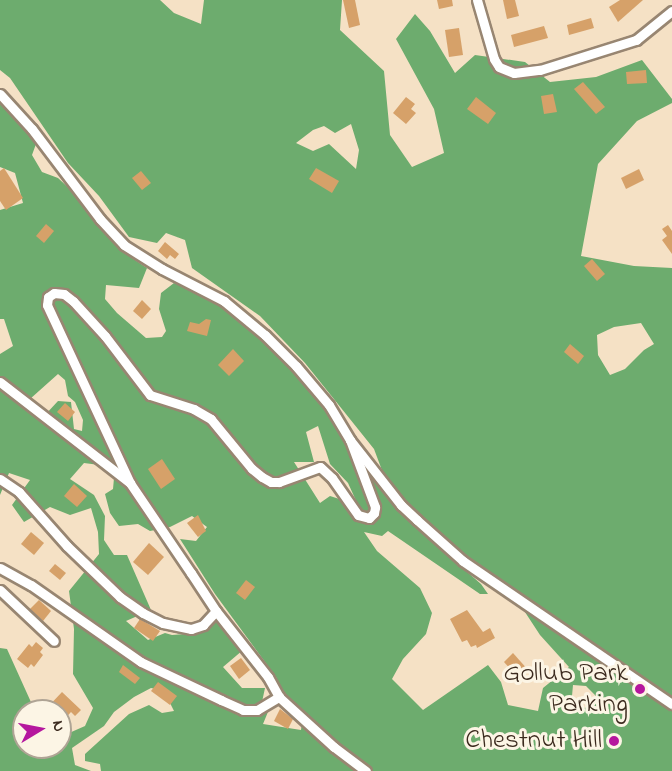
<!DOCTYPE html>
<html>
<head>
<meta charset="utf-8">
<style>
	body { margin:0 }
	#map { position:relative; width:672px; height:771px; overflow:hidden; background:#f5e1c5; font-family:"Indie Flower",sans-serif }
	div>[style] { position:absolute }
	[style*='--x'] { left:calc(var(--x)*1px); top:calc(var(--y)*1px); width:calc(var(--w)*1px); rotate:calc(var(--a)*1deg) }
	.forest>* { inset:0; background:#6dac6e }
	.building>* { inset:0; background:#d6a169 }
	.roads { filter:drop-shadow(2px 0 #988672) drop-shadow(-2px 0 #988672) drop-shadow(0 2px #988672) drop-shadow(0 -2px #988672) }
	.minor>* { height:9px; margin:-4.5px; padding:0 4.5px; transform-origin:4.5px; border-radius:4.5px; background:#fff }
	.dots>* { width:16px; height:16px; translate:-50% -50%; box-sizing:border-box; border:3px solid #fcf5e5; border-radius:50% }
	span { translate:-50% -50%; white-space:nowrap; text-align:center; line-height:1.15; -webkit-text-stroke:6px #fcf5e5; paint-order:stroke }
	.poi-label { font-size:27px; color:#3b2a1e }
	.right { translate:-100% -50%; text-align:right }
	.north { position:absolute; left:12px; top:699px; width:60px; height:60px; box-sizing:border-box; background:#fcf5e5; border:2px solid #afa495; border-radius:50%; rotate:80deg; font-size:16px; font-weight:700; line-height:24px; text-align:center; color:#3b2a1e }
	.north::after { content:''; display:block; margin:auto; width:21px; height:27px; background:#b5179e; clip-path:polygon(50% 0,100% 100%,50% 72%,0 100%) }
</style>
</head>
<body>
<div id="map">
	<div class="forest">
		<div style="clip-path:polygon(evenodd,0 0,160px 0,174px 13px,201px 24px,204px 0,342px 0,340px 30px,384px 71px,390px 135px,412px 167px,444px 153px,434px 109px,396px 39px,415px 14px,430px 31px,455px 73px,475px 55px,525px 62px,550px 82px,596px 77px,642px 60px,672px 99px,672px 103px,637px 121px,598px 164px,581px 256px,634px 266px,672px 268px,672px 771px,101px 771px,100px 764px,85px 761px,85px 754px,129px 714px,149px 705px,162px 713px,174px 711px,164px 691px,151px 688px,134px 697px,114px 712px,104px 726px,72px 748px,75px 765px,91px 771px,0 771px,0 648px,7px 649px,35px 711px,24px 711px,24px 747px,60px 747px,60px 737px,85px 726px,93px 708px,73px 674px,74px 629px,69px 591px,99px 554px,98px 532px,91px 508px,70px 515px,50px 507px,24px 522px,12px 505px,30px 480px,9px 473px,0 495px,0 354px,13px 346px,4px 319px,0 319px,0 210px,23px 203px,15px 173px,0 167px,0 101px,36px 144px,32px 155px,42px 172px,58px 178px,73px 192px,113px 240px,129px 256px,147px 268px,139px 288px,106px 285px,105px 299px,117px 313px,146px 338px,162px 337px,166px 331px,159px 309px,161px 293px,174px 283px,194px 288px,214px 298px,260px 336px,307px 382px,347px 439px,419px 530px,481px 584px,488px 594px,480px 594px,388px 531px,382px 536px,364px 532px,377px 551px,420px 588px,432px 613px,426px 634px,403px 659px,392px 679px,423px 710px,488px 665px,501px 682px,508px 705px,538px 711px,543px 688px,569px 667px,540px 635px,523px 609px,524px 599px,475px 565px,415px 511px,383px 473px,374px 449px,305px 363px,260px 316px,192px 268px,185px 240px,166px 233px,157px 243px,129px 237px,99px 196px,68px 163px,10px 78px,0 70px,0 0,351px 124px,359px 150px,356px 169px,329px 144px,313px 151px,296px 143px,313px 130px,324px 126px,335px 133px,351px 124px,0 0,641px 323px,654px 344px,644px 350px,625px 369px,610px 375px,598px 355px,597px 335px,614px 327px,641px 323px,0 0,58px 374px,65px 380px,68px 396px,75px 402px,83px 420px,82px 431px,74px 429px,71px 402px,58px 401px,45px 415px,34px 412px,30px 399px,58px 374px,0 0,318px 426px,330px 464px,348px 483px,358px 505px,330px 496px,320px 503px,294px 462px,314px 462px,306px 432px,318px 426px,0 0,84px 463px,115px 467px,113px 489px,105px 494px,110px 513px,119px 526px,138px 524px,150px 531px,170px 527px,192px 516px,207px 527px,196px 541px,180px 539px,215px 594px,276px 677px,283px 694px,303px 715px,301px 730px,263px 724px,270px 707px,262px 702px,265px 688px,242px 688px,223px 667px,243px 650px,218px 621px,198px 633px,172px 635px,165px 633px,148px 640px,126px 621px,151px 610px,127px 555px,114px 555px,104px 540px,105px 516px,94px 495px,70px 479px,84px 463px,0 0,573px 685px,586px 686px,597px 697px,595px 705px,580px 709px,572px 696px,573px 685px)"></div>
	</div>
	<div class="building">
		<div style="clip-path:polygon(343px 0,355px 0,360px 25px,349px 28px)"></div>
		<div style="clip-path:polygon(437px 0,452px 0,453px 6px,439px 9px)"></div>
		<div style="clip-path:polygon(503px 0,515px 0,519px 16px,507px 19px)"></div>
		<div style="clip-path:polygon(620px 0,643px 0,618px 22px,609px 7px)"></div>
		<div style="clip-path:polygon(591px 18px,594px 28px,569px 35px,567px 25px)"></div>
		<div style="clip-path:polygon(544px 26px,548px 38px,514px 47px,511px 35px)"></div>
		<div style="clip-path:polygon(459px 28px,463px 55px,449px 57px,445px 30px)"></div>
		<div style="clip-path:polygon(646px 70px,647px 83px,627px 84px,626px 72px)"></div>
		<div style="clip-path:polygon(583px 82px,605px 107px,596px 114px,574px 89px)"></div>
		<div style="clip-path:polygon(553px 94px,557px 112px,544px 114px,541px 96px)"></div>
		<div style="clip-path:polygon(406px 97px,415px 104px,411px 109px,416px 113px,406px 124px,393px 113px)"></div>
		<div style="clip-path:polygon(476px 97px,496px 113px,488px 124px,467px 109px)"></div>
		<div style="clip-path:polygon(4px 168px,23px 198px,6px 210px,0 201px,0 171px)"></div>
		<div style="clip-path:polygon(316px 168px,339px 181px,332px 193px,309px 179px)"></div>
		<div style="clip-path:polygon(639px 169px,644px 180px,626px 189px,621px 178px)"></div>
		<div style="clip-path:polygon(141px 171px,151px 183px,142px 190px,132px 178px)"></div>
		<div style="clip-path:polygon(46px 224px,54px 231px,44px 243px,36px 236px)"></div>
		<div style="clip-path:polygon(668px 225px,672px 231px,672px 254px,662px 240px,667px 236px,662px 229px)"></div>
		<div style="clip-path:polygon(165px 242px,179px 254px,175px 259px,170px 255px,167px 259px,158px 251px)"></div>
		<div style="clip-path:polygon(592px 259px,605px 274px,597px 281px,584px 266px)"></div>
		<div style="clip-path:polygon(142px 300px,151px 309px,142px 319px,133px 311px)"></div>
		<div style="clip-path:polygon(206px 319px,211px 320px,207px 336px,187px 331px,190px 322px,199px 324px)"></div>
		<div style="clip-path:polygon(570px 344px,584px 356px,578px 364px,564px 352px)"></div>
		<div style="clip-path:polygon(233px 349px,244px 361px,229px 376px,218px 365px)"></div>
		<div style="clip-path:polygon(65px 403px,75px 412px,68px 421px,57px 412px)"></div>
		<div style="clip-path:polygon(162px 459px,175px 479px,161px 489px,148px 469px)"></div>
		<div style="clip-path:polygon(74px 484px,87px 496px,77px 507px,64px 496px)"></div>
		<div style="clip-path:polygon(198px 515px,206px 531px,198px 537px,187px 523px)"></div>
		<div style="clip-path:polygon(31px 532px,44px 543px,34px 555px,21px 544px)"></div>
		<div style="clip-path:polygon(149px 543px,164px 557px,148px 575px,133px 562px)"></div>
		<div style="clip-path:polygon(55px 564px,66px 573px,60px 580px,49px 571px)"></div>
		<div style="clip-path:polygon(246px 580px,255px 587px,245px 600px,236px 593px)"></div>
		<div style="clip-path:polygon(39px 600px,51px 611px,43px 621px,30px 609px)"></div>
		<div style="clip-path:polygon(467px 610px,483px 632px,490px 628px,495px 638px,477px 648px,476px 645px,471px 647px,467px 640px,462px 642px,450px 619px)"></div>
		<div style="clip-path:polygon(140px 619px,160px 631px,153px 641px,134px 628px)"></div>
		<div style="clip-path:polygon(36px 642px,43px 648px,40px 652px,43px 655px,34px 667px,31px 664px,28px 668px,17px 659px,29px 644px,32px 647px)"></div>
		<div style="clip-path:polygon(513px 653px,529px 671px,519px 679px,504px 662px)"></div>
		<div style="clip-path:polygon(241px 658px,250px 670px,239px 679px,230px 666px)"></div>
		<div style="clip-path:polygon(123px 665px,140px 678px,135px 684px,119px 672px)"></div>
		<div style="clip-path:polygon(158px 682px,177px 696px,170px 705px,151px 691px)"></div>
		<div style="clip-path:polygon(62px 692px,81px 710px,75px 716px,71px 712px,60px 724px,60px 711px,44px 711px)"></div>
		<div style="clip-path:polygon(280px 709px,293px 719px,288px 729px,274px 721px)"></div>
	</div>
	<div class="roads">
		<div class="minor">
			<div style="--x:477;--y:0;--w:61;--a:73.9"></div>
			<div style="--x:494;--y:59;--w:9;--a:58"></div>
			<div style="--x:499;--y:67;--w:16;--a:22"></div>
			<div style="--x:514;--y:73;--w:26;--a:-7"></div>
			<div style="--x:540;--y:70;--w:101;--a:-17.4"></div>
			<div style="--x:636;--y:40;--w:46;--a:-38.9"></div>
			<div style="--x:0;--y:94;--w:47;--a:47.6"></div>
			<div style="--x:32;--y:129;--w:113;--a:52.9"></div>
			<div style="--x:100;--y:219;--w:35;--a:47"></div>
			<div style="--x:124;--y:245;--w:45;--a:32.3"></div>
			<div style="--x:162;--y:269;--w:70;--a:27.3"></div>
			<div style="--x:224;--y:301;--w:53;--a:39.7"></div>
			<div style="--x:265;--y:335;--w:44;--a:45"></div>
			<div style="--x:296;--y:366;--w:51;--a:49.8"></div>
			<div style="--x:329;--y:405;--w:41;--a:59"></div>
			<div style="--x:350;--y:440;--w:83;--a:51.9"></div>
			<div style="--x:401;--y:505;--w:22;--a:43"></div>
			<div style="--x:417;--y:520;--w:62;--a:41.7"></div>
			<div style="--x:463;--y:561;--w:253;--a:34.4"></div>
			<div style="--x:0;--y:382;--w:165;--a:37.8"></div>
			<div style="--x:350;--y:440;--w:72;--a:69.5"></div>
			<div style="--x:375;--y:507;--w:6;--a:99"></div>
			<div style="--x:374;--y:513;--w:7;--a:135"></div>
			<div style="--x:369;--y:518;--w:11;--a:-165"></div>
			<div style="--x:358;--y:515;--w:45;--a:-125.1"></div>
			<div style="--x:332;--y:478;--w:16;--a:-137"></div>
			<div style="--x:320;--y:467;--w:44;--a:159.9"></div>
			<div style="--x:279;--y:482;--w:8;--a:180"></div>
			<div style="--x:271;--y:482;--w:10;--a:-151"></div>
			<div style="--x:262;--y:477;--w:13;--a:-141"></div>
			<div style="--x:252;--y:469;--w:65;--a:-129.4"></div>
			<div style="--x:211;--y:419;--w:20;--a:-150"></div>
			<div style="--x:194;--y:409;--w:46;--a:-162.3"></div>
			<div style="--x:150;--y:395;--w:74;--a:-127.3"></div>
			<div style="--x:105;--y:336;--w:47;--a:-132.4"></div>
			<div style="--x:73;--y:301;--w:11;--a:-142"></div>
			<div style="--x:64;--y:294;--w:10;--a:-174"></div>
			<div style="--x:54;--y:293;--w:7;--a:146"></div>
			<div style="--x:48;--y:297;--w:8;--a:97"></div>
			<div style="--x:47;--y:305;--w:196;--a:65"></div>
			<div style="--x:130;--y:483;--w:109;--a:55.9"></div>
			<div style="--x:191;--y:573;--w:45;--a:56.7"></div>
			<div style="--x:216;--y:611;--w:84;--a:51.8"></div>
			<div style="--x:268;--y:677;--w:23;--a:61"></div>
			<div style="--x:279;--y:697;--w:74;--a:42.3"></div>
			<div style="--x:334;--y:747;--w:40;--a:37"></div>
			<div style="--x:0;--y:479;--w:23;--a:34"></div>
			<div style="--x:19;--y:492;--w:72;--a:48.4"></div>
			<div style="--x:67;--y:546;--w:74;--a:43.9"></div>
			<div style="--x:120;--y:597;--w:28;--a:35"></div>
			<div style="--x:143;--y:613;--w:22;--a:27"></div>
			<div style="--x:163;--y:623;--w:29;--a:12"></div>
			<div style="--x:191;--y:629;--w:13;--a:-18"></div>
			<div style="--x:203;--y:625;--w:19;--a:-47"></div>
			<div style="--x:0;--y:568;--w:35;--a:29"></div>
			<div style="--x:31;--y:585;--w:134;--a:35"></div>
			<div style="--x:141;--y:662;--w:89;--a:25.4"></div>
			<div style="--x:221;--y:700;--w:24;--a:24"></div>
			<div style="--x:243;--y:710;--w:14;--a:0"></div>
			<div style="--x:257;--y:710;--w:26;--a:-31"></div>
			<div style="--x:0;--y:590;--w:74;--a:43.4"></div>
		</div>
	</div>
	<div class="dots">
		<div style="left:640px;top:689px;background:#b5179e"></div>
		<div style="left:614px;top:741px;background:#b5179e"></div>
	</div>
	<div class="poi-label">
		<span class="right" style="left:628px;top:689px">Gollub Park<br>Parking</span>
		<span class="right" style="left:602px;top:741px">Chestnut Hill</span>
	</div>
	<div class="north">N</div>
</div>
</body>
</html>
